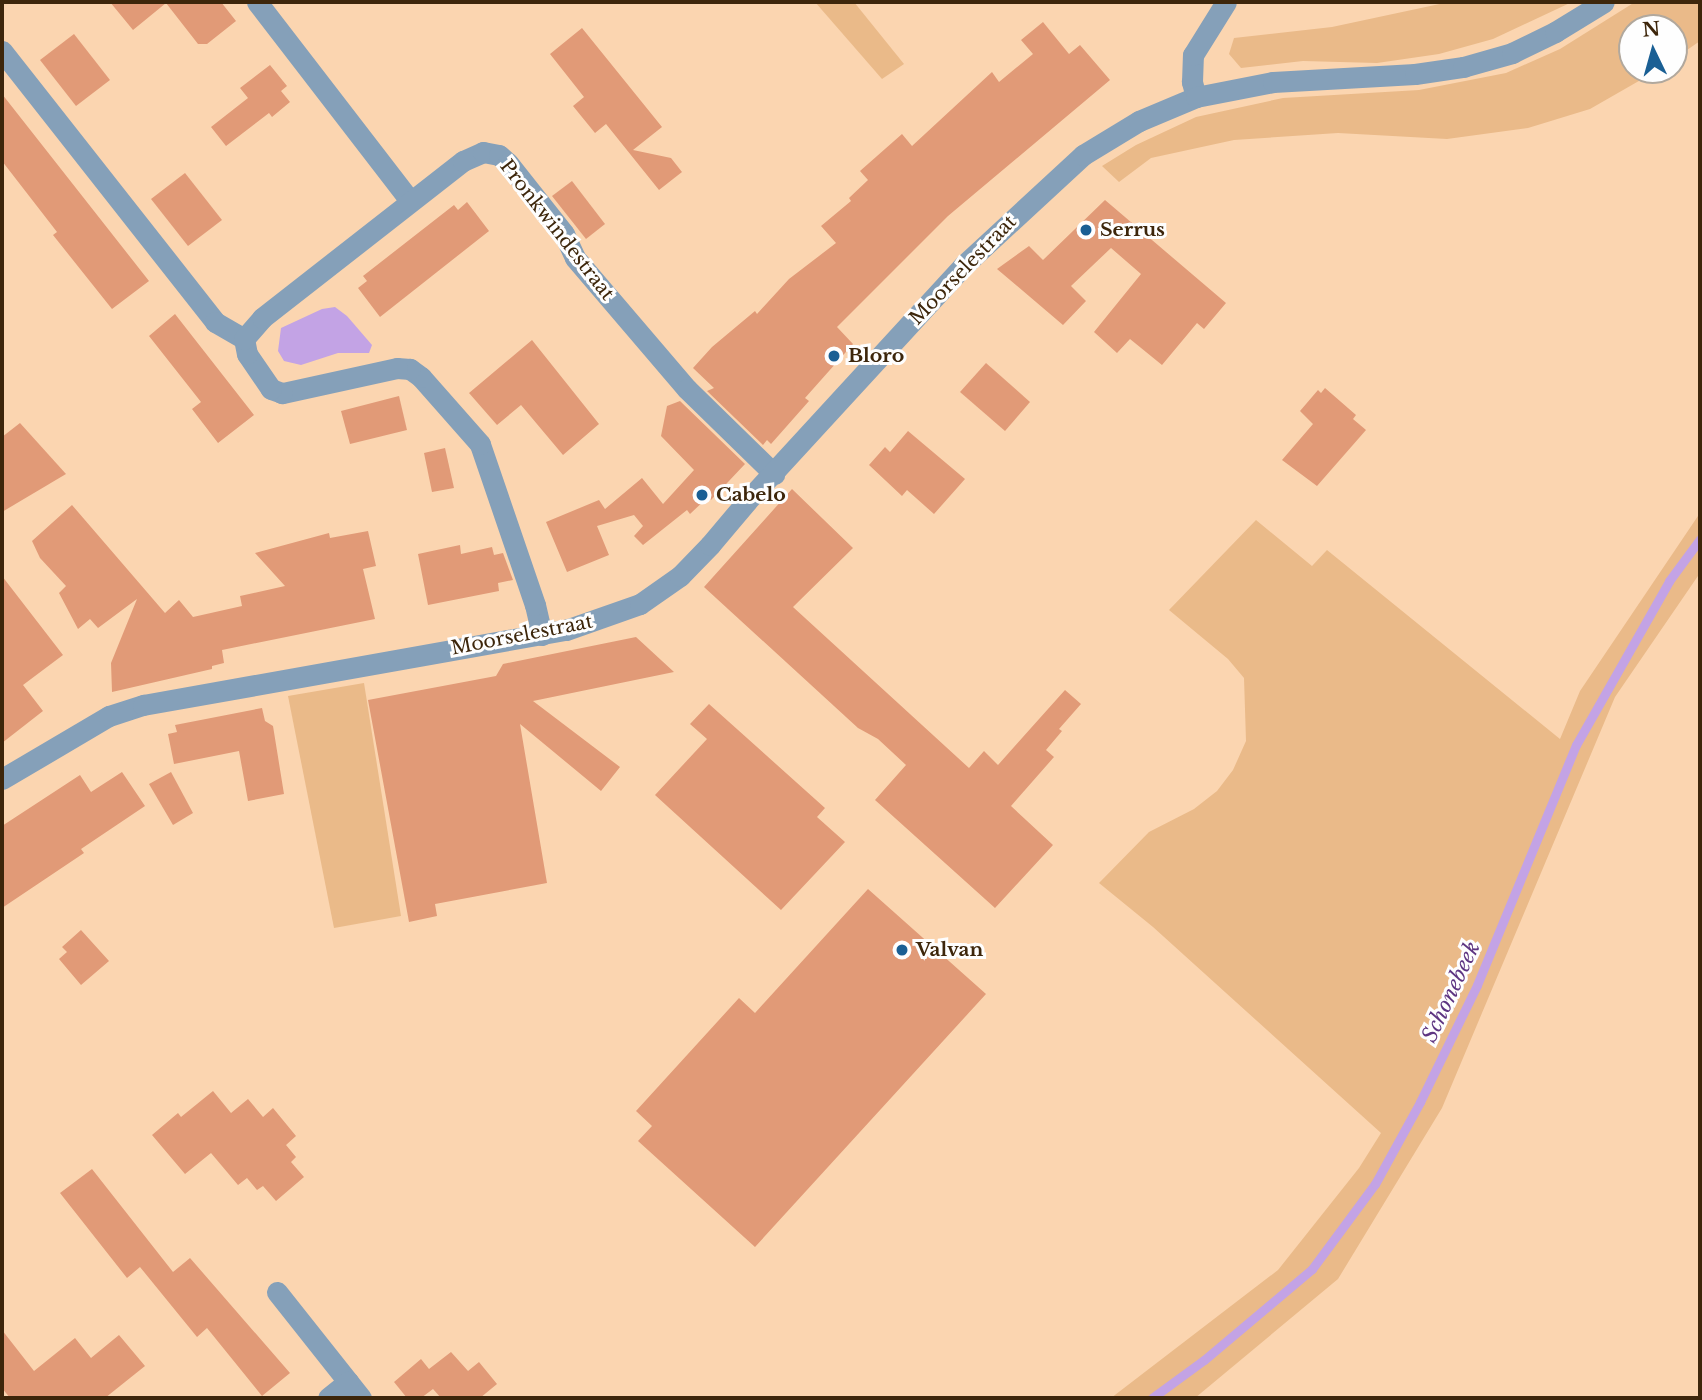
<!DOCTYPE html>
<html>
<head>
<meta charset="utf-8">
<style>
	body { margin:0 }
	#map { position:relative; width:1702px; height:1400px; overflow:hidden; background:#fbd5b0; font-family:"Libre Baskerville",serif }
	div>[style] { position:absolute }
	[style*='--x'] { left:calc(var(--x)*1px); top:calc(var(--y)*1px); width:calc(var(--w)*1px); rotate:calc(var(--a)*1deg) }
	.green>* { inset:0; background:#eaba89 }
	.water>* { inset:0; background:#c3a3e5 }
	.stream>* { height:9px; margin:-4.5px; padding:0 4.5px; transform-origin:4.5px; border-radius:4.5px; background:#c3a3e5 }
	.building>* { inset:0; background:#e19a77 }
	.street>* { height:21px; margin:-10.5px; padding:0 10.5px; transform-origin:10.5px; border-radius:10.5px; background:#85a0b9 }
	.dots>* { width:19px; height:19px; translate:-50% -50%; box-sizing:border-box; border:4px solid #fefefe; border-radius:50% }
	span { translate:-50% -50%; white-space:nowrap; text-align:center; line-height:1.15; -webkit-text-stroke:6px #fefefe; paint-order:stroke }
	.street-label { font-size:19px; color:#3d260b }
	.poi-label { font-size:19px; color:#3d260b; font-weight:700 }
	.left { translate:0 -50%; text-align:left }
	.water-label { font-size:21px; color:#5e3582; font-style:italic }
	.frame { position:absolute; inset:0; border:4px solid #3d260b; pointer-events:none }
	.north { position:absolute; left:1618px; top:14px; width:70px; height:70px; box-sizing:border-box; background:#fefefe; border:2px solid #b1a89d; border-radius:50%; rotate:355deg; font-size:19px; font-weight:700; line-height:28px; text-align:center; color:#3d260b }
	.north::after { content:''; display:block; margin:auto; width:24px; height:32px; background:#1a5f94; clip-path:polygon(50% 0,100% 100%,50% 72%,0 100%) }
</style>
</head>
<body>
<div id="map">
	<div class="green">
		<div style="clip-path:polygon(815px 2px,854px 2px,904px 64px,882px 79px)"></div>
		<div style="clip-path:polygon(1449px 2px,1572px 2px,1493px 39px,1439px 54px,1377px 63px,1303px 61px,1241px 68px,1229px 54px,1234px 38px,1332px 27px)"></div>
		<div style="clip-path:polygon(1635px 2px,1700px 2px,1700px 41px,1674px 59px,1674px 28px,1632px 28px,1632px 70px,1658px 70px,1590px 109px,1528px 128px,1447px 139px,1338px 133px,1234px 140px,1151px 158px,1119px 182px,1102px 166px,1136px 145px,1196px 117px,1283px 98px,1419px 90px,1506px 73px,1560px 49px)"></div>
		<div style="clip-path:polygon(1700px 513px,1700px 573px,1615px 697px,1442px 1108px,1338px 1279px,1195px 1398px,1111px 1398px,1278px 1270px,1359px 1168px,1381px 1133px,1153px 927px,1099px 883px,1149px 832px,1194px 809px,1217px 791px,1233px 770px,1246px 741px,1244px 678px,1228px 659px,1169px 610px,1256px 520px,1312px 566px,1327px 550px,1560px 739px,1580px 691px)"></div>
		<div style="clip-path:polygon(364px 683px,401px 916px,334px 928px,288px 696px)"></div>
	</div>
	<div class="water">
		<div style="clip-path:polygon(335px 307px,347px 316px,372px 345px,369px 353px,338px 353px,301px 365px,284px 361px,278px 351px,281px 328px,322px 309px)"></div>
	</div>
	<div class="stream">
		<div style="--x:1152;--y:1398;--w:64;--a:-36.2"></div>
		<div style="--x:1204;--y:1360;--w:141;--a:-40.1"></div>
		<div style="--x:1312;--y:1269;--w:106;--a:-53.5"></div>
		<div style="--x:1375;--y:1184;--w:94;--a:-61.2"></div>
		<div style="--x:1420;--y:1102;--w:130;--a:-64"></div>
		<div style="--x:1477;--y:985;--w:260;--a:-67.6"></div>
		<div style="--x:1576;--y:745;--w:189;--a:-60.4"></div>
		<div style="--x:1669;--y:581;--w:52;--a:-53.6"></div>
	</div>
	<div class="building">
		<div style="clip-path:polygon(110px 2px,221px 2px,236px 21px,207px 44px,198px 44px,166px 3px,133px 30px)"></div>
		<div style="clip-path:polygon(1043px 22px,1069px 54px,1080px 45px,1110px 80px,948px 216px,837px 327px,853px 344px,805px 398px,809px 401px,771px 444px,767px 440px,763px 445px,707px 391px,714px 388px,693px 368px,712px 347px,755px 311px,757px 314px,789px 279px,836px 243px,821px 226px,851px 201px,849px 198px,868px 180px,860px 171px,902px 134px,912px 146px,992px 72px,999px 82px,1033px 54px,1021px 40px)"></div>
		<div style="clip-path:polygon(582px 28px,662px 127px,633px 150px,671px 158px,682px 172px,659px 190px,606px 124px,595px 133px,573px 106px,584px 97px,550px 54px)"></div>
		<div style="clip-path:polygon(74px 34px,110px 80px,76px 106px,40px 60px)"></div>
		<div style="clip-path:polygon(270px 65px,287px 86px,281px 91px,290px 102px,272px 117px,269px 113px,226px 146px,211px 127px,248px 98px,240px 88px)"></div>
		<div style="clip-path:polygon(2px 94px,149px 281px,112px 309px,53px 235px,57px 232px,2px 161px)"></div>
		<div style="clip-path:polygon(185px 173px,222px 220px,188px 246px,151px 199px)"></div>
		<div style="clip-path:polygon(572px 181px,605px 224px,586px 239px,552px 196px)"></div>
		<div style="clip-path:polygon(1105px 200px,1226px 303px,1204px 329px,1197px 323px,1162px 365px,1130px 339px,1117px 353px,1094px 332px,1141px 274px,1111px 248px,1071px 286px,1086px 301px,1063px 325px,997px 269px,1029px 246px,1043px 260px)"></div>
		<div style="clip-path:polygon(467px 202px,489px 231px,380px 317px,358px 288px,367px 281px,363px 276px,454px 205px,458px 210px)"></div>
		<div style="clip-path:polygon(175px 314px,254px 415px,218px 443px,192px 409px,201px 402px,149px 336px)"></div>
		<div style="clip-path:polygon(532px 340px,599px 424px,563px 455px,521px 405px,497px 425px,469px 393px)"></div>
		<div style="clip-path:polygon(986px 363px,1030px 402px,1005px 431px,960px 392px)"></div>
		<div style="clip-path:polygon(1325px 388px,1356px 415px,1353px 419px,1366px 430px,1317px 486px,1282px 460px,1313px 424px,1300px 411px,1318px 390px,1321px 393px)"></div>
		<div style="clip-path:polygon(399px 396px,407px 430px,350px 444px,341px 411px)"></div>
		<div style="clip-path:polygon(680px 401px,745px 464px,711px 500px,708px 497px,690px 514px,687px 510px,643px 545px,634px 536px,643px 526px,634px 515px,597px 526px,609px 555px,567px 572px,546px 522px,599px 500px,605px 509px,642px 478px,663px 504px,694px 470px,661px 436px,667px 406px)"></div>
		<div style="clip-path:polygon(20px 423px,66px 474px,2px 512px,2px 437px)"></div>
		<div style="clip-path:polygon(908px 431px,965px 479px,934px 514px,907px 490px,902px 496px,869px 465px,885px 447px,890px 452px)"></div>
		<div style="clip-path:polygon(445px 448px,454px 488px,432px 492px,424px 453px)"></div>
		<div style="clip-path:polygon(792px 489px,853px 548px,793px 607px,969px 768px,984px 751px,998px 765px,1065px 690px,1081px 704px,1059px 729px,1062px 731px,1046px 750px,1054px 757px,1011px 806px,1053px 845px,995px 908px,875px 800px,906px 765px,878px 739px,858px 728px,704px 587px)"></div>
		<div style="clip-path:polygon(72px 505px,165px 613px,179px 600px,193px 617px,242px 606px,240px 596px,285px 586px,255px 553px,329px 533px,330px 538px,368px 531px,376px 566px,363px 569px,375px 619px,222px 650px,224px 663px,212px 666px,212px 669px,112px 692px,111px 663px,137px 599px,98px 628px,90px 619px,78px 629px,59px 593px,66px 586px,40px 558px,32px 541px)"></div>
		<div style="clip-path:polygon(460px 545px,461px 554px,492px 547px,494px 555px,503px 553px,513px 580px,498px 583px,499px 591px,428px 605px,418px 554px)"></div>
		<div style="clip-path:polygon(2px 576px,63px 655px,23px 685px,43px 711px,2px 743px)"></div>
		<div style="clip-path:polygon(636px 637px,674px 672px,533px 701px,620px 767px,601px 791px,520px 724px,547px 883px,435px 904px,437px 916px,409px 922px,368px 700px,496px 676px,503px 664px)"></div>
		<div style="clip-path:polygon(709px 704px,825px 808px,817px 817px,845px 842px,781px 910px,655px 795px,707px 739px,690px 724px)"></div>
		<div style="clip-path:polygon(262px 708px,265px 721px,273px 726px,284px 794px,248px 801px,239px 751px,174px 764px,168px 734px,177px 732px,175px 725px)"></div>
		<div style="clip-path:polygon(122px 772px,145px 806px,81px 849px,84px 853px,2px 908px,2px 826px,80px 775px,91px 792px)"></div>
		<div style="clip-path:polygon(171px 772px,193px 813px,173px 825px,149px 784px)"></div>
		<div style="clip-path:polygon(868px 889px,986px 994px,755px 1247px,638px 1141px,652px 1126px,636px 1111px,739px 998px,755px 1013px)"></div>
		<div style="clip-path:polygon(81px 930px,109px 961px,81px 985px,59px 959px,67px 952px,62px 947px)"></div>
		<div style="clip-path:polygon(213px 1091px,231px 1113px,248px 1099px,263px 1117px,273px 1108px,296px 1136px,286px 1145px,296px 1157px,291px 1162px,304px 1177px,276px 1201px,263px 1186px,257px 1190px,247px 1178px,238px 1185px,211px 1153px,185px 1174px,152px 1135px,178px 1113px,181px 1117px)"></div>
		<div style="clip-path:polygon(92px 1169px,173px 1272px,190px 1258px,290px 1373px,262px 1396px,207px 1328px,197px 1337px,140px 1267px,127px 1278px,60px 1193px)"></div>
		<div style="clip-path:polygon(2px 1330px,34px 1371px,75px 1338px,91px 1358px,119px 1335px,145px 1366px,105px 1398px,10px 1398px,2px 1388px)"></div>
		<div style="clip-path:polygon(451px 1352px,468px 1371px,479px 1362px,497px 1384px,480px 1398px,441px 1398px,433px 1389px,421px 1398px,407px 1398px,394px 1382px,421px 1359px,429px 1369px)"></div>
	</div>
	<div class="street">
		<div style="--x:257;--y:2;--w:251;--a:52.4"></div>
		<div style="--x:2;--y:51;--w:345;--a:51.8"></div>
		<div style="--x:215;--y:322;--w:34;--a:30"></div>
		<div style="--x:1196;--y:97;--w:16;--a:-105"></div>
		<div style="--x:1192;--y:82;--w:27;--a:-88"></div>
		<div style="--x:1193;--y:55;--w:62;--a:-58.1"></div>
		<div style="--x:542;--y:635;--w:31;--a:-103"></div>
		<div style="--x:535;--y:605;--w:170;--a:-108.9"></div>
		<div style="--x:480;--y:444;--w:89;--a:-131.4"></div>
		<div style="--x:421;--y:377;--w:14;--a:-144"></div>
		<div style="--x:410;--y:369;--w:13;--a:-176"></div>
		<div style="--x:397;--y:368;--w:118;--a:167.7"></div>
		<div style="--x:282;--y:393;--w:12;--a:-160"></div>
		<div style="--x:271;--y:389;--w:42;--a:-124.4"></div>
		<div style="--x:247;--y:354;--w:15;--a:-101"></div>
		<div style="--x:244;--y:339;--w:28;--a:-49"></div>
		<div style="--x:262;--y:318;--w:255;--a:-38"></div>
		<div style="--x:463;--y:161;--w:22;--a:-24"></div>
		<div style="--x:483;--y:152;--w:16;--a:11"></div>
		<div style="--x:499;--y:155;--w:12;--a:42"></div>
		<div style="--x:508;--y:163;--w:90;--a:51.7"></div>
		<div style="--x:564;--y:234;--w:26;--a:65"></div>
		<div style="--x:575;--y:258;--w:172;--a:49.5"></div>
		<div style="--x:687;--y:389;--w:122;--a:44.3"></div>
		<div style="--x:2;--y:779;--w:124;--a:-30.5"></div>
		<div style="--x:109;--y:716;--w:36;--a:-18"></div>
		<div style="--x:143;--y:705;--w:430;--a:-10.1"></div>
		<div style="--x:566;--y:630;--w:78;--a:-19.4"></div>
		<div style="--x:640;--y:604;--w:49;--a:-35"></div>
		<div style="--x:680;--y:576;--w:43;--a:-45.9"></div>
		<div style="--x:710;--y:545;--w:57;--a:-49.9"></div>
		<div style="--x:747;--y:501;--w:322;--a:-47.4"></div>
		<div style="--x:965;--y:264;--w:161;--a:-42.7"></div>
		<div style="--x:1083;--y:155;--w:66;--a:-31.3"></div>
		<div style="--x:1139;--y:121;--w:62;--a:-22.8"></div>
		<div style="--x:1196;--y:97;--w:78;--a:-11"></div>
		<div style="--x:1273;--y:82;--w:142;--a:-3.2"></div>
		<div style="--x:1415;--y:74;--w:49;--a:-8.3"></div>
		<div style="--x:1463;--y:67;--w:51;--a:-15.9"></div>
		<div style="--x:1512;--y:53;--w:48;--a:-26"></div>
		<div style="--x:1555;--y:32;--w:57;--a:-31.5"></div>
		<div style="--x:277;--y:1292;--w:135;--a:51.6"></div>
		<div style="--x:328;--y:1398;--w:26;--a:-39"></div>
	</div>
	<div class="dots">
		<div style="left:1086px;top:230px;background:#1a5f94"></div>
		<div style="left:834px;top:356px;background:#1a5f94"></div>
		<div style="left:702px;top:495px;background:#1a5f94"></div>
		<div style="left:902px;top:950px;background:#1a5f94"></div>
	</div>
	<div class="street-label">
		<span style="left:557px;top:230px;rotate:52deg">Pronkwindestraat</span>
		<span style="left:963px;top:270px;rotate:-46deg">Moorselestraat</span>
		<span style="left:522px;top:635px;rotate:-11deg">Moorselestraat</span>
	</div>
	<div class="poi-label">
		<span class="left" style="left:1100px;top:230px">Serrus</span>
		<span class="left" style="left:848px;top:356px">Bloro</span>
		<span class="left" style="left:716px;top:495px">Cabelo</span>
		<span class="left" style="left:916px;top:950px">Valvan</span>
	</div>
	<div class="water-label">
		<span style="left:1451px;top:992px;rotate:-65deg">Schonebeek</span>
	</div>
	<div class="frame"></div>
	<div class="north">N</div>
</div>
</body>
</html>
